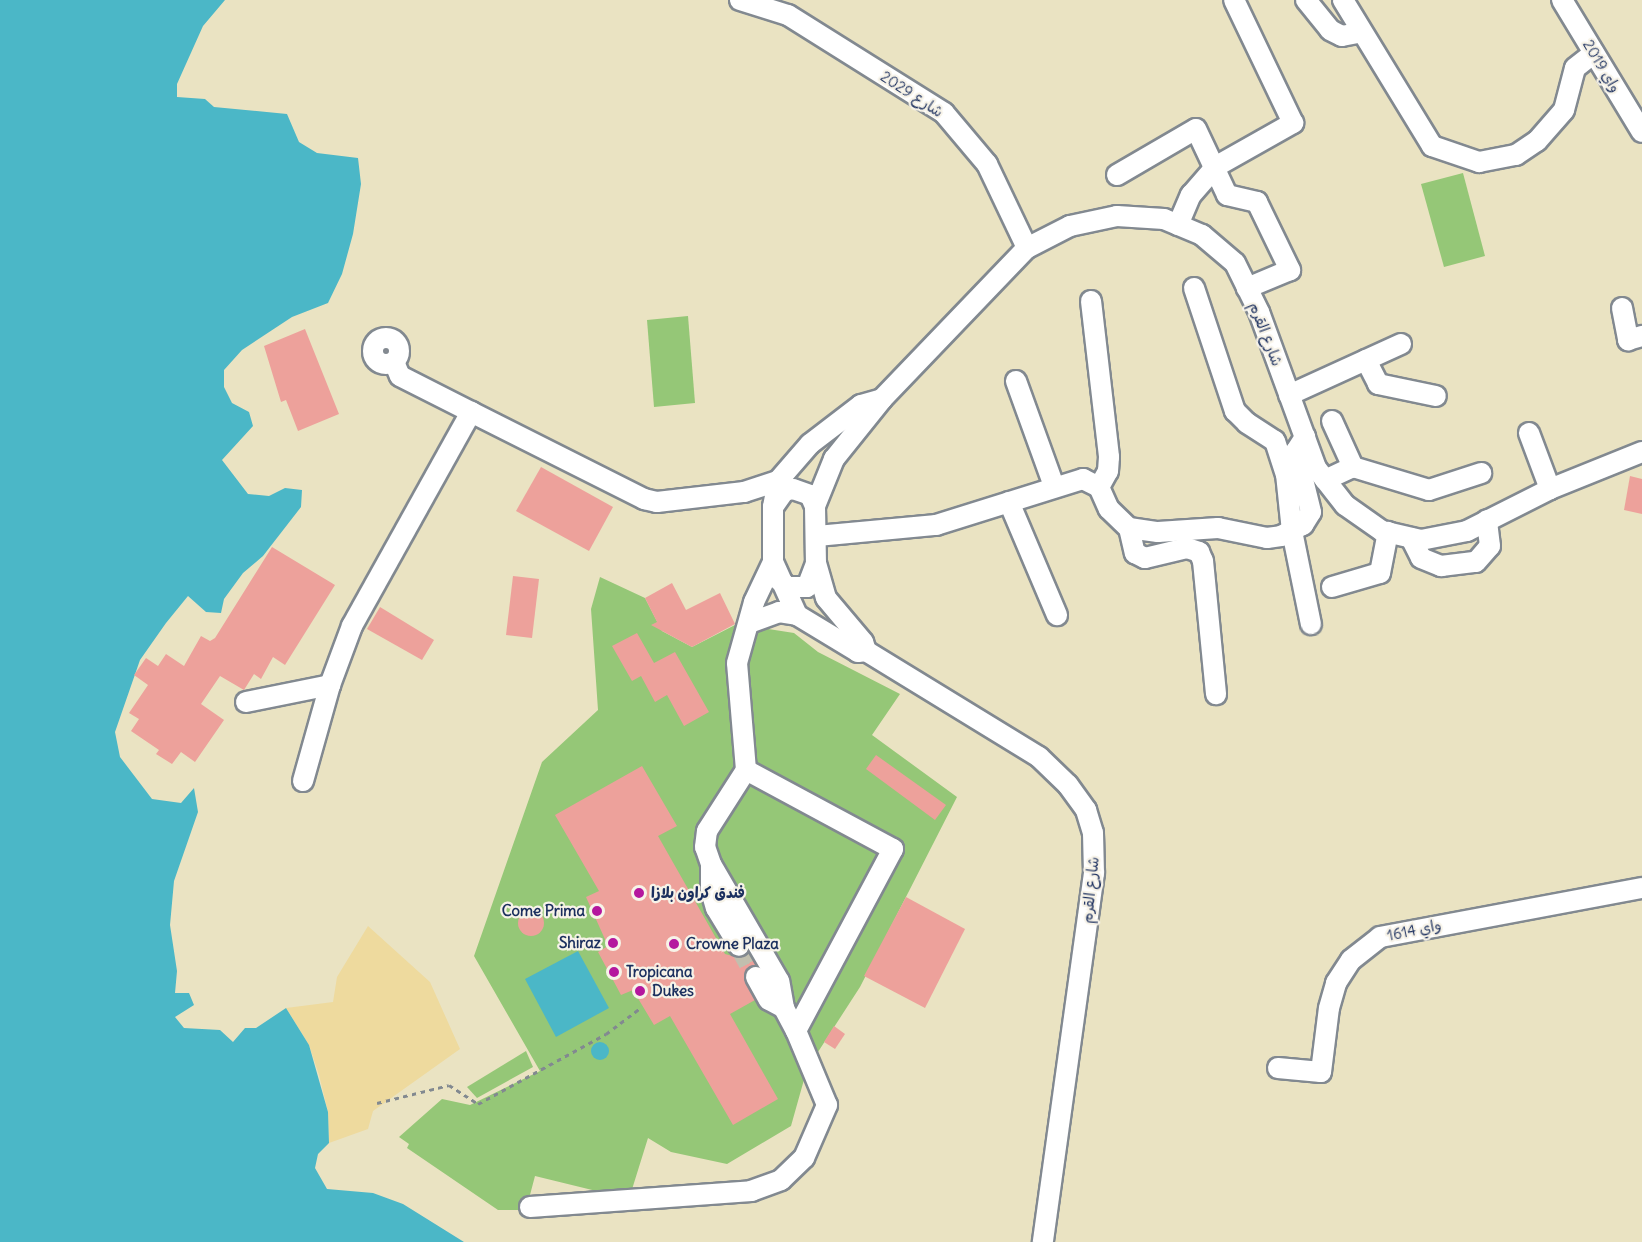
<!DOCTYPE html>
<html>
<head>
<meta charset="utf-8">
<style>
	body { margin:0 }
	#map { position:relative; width:1642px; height:1242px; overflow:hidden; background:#eae3c2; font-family:Delius,"Playpen Sans Arabic",sans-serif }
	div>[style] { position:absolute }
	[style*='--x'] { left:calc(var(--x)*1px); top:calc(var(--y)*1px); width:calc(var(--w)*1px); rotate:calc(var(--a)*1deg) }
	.green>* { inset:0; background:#95c777 }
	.sand>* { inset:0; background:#eeda9e }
	.water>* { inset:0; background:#4bb7c7 }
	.round { border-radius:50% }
	.building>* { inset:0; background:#eda19b }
	.minor-tunnel>* { height:20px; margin-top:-10px; transform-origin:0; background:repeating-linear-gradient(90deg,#c1bfae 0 20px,transparent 0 30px) }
	.path>* { height:3px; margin-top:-1.5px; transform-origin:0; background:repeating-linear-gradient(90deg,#828990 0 4.5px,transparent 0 9px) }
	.roads { filter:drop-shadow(2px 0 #828990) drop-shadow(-2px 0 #828990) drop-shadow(0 2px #828990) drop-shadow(0 -2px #828990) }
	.minor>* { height:20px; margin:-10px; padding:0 10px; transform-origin:10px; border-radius:10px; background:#fff }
	.minor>.ring { margin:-10px; padding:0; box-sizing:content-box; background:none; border:20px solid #fff; border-radius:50% }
	.dots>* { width:16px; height:16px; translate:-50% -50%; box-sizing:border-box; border:3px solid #f7f3e8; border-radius:50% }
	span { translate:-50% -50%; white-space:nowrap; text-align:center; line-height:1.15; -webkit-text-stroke:4.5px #f7f3e8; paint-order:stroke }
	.street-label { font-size:15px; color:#1b2f5e }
	.poi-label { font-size:15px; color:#1b2f5e; font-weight:700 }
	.left { translate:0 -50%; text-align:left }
	.right { translate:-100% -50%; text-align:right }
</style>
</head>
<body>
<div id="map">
	<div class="green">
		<div style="clip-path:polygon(1463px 173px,1485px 256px,1444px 267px,1421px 184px)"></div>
		<div style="clip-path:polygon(688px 316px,695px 403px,654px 407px,647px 320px)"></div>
		<div style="clip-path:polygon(600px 577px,645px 598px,662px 631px,692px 647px,737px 624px,794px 633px,818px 652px,900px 694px,872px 735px,957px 797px,860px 987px,807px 1069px,791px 1126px,727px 1164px,671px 1152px,648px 1138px,629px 1199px,535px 1176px,526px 1210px,498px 1210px,407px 1148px,409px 1144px,399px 1137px,442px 1099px,470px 1105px,540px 1071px,474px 956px,542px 762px,598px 710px,591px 609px)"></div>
		<div style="clip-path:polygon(526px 1051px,533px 1067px,477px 1098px,467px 1087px)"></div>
	</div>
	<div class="sand">
		<div style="clip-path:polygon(368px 926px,430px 982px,460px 1049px,373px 1111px,368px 1129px,329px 1143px,328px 1112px,319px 1075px,309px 1045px,286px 1008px,333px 1002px,337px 977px)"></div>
	</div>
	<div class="water">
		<div style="clip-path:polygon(0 0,225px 0,203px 26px,177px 84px,177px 97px,205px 99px,214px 107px,287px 114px,299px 142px,317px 153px,358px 158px,361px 184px,353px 234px,342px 274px,328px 303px,292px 317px,242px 350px,224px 370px,224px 387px,232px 403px,249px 412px,253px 426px,222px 460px,248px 494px,269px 496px,285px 488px,302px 490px,301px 507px,263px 556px,243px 573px,224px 599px,221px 613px,206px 612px,188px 596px,166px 623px,140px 660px,115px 732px,120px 757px,152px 799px,181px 803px,194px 788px,198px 812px,174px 881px,170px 925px,177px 971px,175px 993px,189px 993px,194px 1005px,175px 1017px,184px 1028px,220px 1030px,233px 1042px,245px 1028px,256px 1028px,286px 1008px,309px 1045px,328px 1112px,329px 1143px,318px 1154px,315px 1168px,327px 1189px,373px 1193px,403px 1204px,464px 1242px,0 1242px)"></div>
		<div style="clip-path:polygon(578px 951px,609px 1008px,556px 1037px,525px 979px)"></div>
		<div class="round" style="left:591px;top:1042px;width:18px;height:18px"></div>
	</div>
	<div class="building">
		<div style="clip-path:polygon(305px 329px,339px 414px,298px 431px,286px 400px,281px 402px,264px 346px)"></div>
		<div style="clip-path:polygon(541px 467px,613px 507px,589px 551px,516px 511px)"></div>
		<div style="clip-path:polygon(1630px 476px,1642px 479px,1642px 514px,1624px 510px)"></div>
		<div style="clip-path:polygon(272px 547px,335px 585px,285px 665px,273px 657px,261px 679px,254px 674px,244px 690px,220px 676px,201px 704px,224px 720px,195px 762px,181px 752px,172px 764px,156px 754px,159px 750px,131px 731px,139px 719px,129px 713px,148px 685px,134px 675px,146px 658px,158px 666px,166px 654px,184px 666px,201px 636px,210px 641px,215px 638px)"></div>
		<div style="clip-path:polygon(513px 576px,539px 579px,532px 638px,506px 635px)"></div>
		<div style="clip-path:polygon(672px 583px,686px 610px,720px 593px,735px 624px,692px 647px,651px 625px,657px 622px,645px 598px)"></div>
		<div style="clip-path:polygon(380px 607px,434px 640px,422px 660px,367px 629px)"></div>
		<div style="clip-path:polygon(637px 633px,654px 663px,675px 652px,709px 712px,684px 726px,667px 695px,655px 702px,641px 676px,632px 681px,612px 646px)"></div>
		<div style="clip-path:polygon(876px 755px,946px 805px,935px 820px,866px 769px)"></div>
		<div style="clip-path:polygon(642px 766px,677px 826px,658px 836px,725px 954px,740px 958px,749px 953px,756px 965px,744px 976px,755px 1000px,730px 1014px,778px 1099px,733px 1125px,670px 1016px,654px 1025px,633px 990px,621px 995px,598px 952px,608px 946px,586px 897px,599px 891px,555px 815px)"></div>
		<div style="clip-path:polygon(906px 897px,965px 929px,925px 1008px,864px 976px)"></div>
		<div class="round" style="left:518px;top:910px;width:26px;height:26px"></div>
		<div style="clip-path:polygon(834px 1026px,845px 1034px,835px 1049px,824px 1042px)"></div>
	</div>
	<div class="minor-tunnel">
		<div style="--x:739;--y:946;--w:35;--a:61"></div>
	</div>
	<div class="path">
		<div style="--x:377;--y:1103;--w:74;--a:-14"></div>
		<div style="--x:449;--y:1085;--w:35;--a:33"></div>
		<div style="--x:478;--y:1104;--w:146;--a:-28.7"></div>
		<div style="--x:606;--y:1034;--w:41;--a:-37.1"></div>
	</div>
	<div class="roads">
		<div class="minor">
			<div style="--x:740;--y:0;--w:50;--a:17.4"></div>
			<div style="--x:788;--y:15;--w:184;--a:32.1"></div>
			<div style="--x:944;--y:113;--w:67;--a:49.9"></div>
			<div style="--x:987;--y:164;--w:93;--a:64.5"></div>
			<div style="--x:1306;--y:0;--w:38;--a:51"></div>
			<div style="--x:1330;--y:30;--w:13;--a:27"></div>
			<div style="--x:1342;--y:36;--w:20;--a:-11"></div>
			<div style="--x:1343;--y:0;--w:171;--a:58.6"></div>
			<div style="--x:1432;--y:146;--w:50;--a:18.8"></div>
			<div style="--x:1479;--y:162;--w:38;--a:-11"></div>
			<div style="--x:1516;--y:155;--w:25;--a:-34"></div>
			<div style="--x:1537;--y:141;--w:41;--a:-48.9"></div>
			<div style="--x:1564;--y:110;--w:43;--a:-75.3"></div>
			<div style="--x:1575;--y:68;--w:24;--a:-38"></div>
			<div style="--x:1562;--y:0;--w:154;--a:58.8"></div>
			<div style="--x:1117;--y:175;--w:91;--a:-30.2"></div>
			<div style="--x:1196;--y:129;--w:73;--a:64.8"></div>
			<div style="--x:1227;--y:195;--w:31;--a:13"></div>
			<div style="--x:1257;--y:202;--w:76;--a:64.1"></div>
			<div style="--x:1290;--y:270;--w:47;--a:157.3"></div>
			<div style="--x:1178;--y:225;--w:33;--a:-67"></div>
			<div style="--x:1191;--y:195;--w:37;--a:-49"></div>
			<div style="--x:1215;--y:167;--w:90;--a:-29.4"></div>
			<div style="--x:1293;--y:123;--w:136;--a:-115.6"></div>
			<div style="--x:1194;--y:288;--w:130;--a:71.6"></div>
			<div style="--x:1235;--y:411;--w:17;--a:45"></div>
			<div style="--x:1247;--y:423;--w:33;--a:33"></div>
			<div style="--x:1275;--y:441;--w:35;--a:72"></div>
			<div style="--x:1286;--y:474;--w:57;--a:84"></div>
			<div style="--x:1292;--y:531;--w:95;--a:78.5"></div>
			<div style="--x:1091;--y:301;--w:157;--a:83.4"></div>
			<div style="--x:1109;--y:457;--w:14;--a:94"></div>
			<div style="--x:1108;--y:471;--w:18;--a:119"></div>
			<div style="--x:1622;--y:308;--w:33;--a:79"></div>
			<div style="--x:1628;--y:340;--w:15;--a:-16"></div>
			<div class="ring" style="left:373px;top:338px;width:6px;height:6px"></div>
			<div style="--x:1366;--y:360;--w:27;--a:63"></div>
			<div style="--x:1378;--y:384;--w:59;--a:11.7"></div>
			<div style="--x:394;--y:362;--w:15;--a:67"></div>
			<div style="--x:400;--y:376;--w:80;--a:26.9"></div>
			<div style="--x:1016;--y:381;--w:112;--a:70.1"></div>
			<div style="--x:1289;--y:395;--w:123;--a:-24.5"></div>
			<div style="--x:882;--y:399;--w:22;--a:164"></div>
			<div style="--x:861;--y:405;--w:64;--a:142.6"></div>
			<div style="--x:810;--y:444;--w:49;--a:130.9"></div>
			<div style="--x:778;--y:481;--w:26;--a:101"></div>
			<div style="--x:773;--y:507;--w:55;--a:90"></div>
			<div style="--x:773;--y:562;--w:58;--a:65.6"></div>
			<div style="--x:797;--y:615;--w:71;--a:31.2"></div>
			<div style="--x:858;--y:652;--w:8;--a:-7"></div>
			<div style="--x:866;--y:651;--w:203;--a:31.5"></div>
			<div style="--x:1039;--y:757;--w:40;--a:44"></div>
			<div style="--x:1068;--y:785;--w:31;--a:54"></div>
			<div style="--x:1086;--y:810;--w:24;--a:73"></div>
			<div style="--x:1093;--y:833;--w:40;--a:88.6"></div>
			<div style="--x:1094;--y:873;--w:373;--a:97.9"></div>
			<div style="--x:1332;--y:421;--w:51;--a:65.5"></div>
			<div style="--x:1529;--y:433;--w:60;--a:69.4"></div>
			<div style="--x:1325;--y:480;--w:31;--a:-25"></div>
			<div style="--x:1353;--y:467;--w:79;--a:16.8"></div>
			<div style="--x:1429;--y:490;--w:55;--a:-18.1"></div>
			<div style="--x:1009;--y:502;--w:123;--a:67"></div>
			<div style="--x:773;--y:507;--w:19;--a:-55"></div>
			<div style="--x:784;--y:491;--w:9;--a:-13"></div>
			<div style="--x:793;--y:489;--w:18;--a:19"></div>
			<div style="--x:810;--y:495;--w:12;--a:66"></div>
			<div style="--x:1129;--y:528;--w:26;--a:77"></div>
			<div style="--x:1135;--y:553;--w:11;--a:27"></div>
			<div style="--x:1145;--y:558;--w:43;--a:-13.4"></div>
			<div style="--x:1187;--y:548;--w:13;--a:18"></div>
			<div style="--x:1199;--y:552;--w:10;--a:66"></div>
			<div style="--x:1203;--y:561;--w:134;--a:84.4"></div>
			<div style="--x:817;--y:536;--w:120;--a:-5.3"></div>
			<div style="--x:936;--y:525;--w:154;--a:-17.4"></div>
			<div style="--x:1083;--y:479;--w:18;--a:27"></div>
			<div style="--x:1099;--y:487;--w:24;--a:66"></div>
			<div style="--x:1109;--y:509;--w:28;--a:44"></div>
			<div style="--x:1129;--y:528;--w:29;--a:8"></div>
			<div style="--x:1158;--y:532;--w:60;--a:-3.8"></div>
			<div style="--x:1218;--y:528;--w:50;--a:11.5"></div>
			<div style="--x:1267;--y:538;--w:14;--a:-8"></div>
			<div style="--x:1281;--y:536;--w:25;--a:-27"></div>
			<div style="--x:1303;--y:525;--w:15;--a:-58"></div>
			<div style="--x:1311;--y:512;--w:63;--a:-103.8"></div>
			<div style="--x:1296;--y:451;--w:17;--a:-57"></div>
			<div style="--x:1411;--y:538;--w:22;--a:63"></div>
			<div style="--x:1421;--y:558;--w:22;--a:22"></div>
			<div style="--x:1441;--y:566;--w:35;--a:-7"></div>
			<div style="--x:1476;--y:562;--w:21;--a:-49"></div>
			<div style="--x:1490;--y:546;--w:26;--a:-97"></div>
			<div style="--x:779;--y:580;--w:11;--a:38"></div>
			<div style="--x:788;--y:587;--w:19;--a:0"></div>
			<div style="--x:807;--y:587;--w:25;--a:-69"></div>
			<div style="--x:1332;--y:587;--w:50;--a:-16.3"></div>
			<div style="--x:1380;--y:573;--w:42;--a:-79"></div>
			<div style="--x:749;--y:623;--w:32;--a:-20"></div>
			<div style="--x:779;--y:612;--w:18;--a:9"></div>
			<div style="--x:866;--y:651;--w:9;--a:-108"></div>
			<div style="--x:863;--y:642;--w:57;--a:-130.1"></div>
			<div style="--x:826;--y:598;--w:35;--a:-106"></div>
			<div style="--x:816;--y:564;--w:58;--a:-91"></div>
			<div style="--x:815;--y:506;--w:51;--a:-68"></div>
			<div style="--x:834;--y:459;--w:77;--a:-51.3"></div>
			<div style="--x:882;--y:399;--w:209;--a:-46.2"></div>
			<div style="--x:1027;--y:248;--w:48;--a:-27.1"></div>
			<div style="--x:1070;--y:226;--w:48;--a:-12"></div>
			<div style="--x:1117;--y:216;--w:47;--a:3.7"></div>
			<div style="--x:1164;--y:219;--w:41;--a:22.8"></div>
			<div style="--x:1202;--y:235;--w:43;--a:40.3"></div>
			<div style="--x:1235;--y:263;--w:55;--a:63.9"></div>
			<div style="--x:1259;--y:312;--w:166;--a:69.9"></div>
			<div style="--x:1316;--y:468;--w:47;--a:51.9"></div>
			<div style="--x:1345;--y:505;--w:45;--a:35.1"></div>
			<div style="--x:1382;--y:531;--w:40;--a:13"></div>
			<div style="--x:1421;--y:540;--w:47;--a:-11.1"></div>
			<div style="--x:1467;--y:531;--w:93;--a:-26.8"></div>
			<div style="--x:1550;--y:489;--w:99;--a:-21.9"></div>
			<div style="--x:246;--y:702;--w:86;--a:-11.4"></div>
			<div style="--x:330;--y:685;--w:63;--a:-69.6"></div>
			<div style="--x:352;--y:626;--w:245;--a:-60.9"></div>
			<div style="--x:471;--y:412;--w:194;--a:26.7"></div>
			<div style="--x:644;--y:499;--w:13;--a:13"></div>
			<div style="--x:657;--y:502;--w:88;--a:-6.6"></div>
			<div style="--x:744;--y:492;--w:36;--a:-18"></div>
			<div style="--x:746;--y:770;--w:167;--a:28.3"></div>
			<div style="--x:893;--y:849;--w:206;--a:118.1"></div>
			<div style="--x:796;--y:1031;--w:26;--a:-118"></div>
			<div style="--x:784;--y:1008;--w:27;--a:-100"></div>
			<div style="--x:779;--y:981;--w:135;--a:-120.2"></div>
			<div style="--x:711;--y:864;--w:18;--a:-109"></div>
			<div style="--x:705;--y:847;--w:16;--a:-83"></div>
			<div style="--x:707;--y:831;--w:72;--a:-57.4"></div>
			<div style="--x:746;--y:770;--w:107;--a:-94.8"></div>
			<div style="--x:737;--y:663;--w:63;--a:-74.4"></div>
			<div style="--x:754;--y:602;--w:44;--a:-64.6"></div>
			<div style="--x:303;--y:781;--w:100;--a:-74.3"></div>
			<div style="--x:711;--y:866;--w:25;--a:90"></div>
			<div style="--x:711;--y:891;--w:18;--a:74"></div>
			<div style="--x:716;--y:908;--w:44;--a:58.8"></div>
			<div style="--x:756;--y:977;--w:26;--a:61"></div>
			<div style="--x:769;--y:1000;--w:17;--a:28"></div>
			<div style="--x:1278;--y:1068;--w:43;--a:5.3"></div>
			<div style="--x:1321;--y:1072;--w:64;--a:-82.9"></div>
			<div style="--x:1329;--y:1008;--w:26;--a:-74"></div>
			<div style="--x:1336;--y:983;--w:27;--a:-57"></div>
			<div style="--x:1351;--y:960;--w:37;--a:-38"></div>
			<div style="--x:1380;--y:937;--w:267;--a:-10.6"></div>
			<div style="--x:530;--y:1207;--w:222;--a:-4.1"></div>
			<div style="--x:751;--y:1191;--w:32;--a:-20"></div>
			<div style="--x:781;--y:1180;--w:32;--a:-44"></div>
			<div style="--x:804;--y:1158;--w:58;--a:-66.5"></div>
			<div style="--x:827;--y:1105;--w:80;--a:-112.7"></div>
		</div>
	</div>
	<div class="dots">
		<div style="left:639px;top:893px;background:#b5179e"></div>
		<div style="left:597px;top:911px;background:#b5179e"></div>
		<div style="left:613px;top:943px;background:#b5179e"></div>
		<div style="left:674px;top:944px;background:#b5179e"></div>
		<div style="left:614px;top:972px;background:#b5179e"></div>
		<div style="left:640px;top:991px;background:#b5179e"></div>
	</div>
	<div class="street-label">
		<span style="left:1602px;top:66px;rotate:59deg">واي 2019</span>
		<span style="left:912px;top:94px;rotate:33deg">2029 شارع</span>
		<span style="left:1266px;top:334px;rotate:69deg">شارع القرم</span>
		<span style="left:1090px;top:890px;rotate:-84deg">شارع القرم</span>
		<span style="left:1414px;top:930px;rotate:-12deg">واي 1614</span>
	</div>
	<div class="poi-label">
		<span class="left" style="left:651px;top:893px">فندق كراون بلازا</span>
		<span class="right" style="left:585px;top:911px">Come Prima</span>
		<span class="right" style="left:601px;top:943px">Shiraz</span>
		<span class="left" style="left:686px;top:944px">Crowne Plaza</span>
		<span class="left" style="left:626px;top:972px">Tropicana</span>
		<span class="left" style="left:652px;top:991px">Dukes</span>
	</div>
</div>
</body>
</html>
